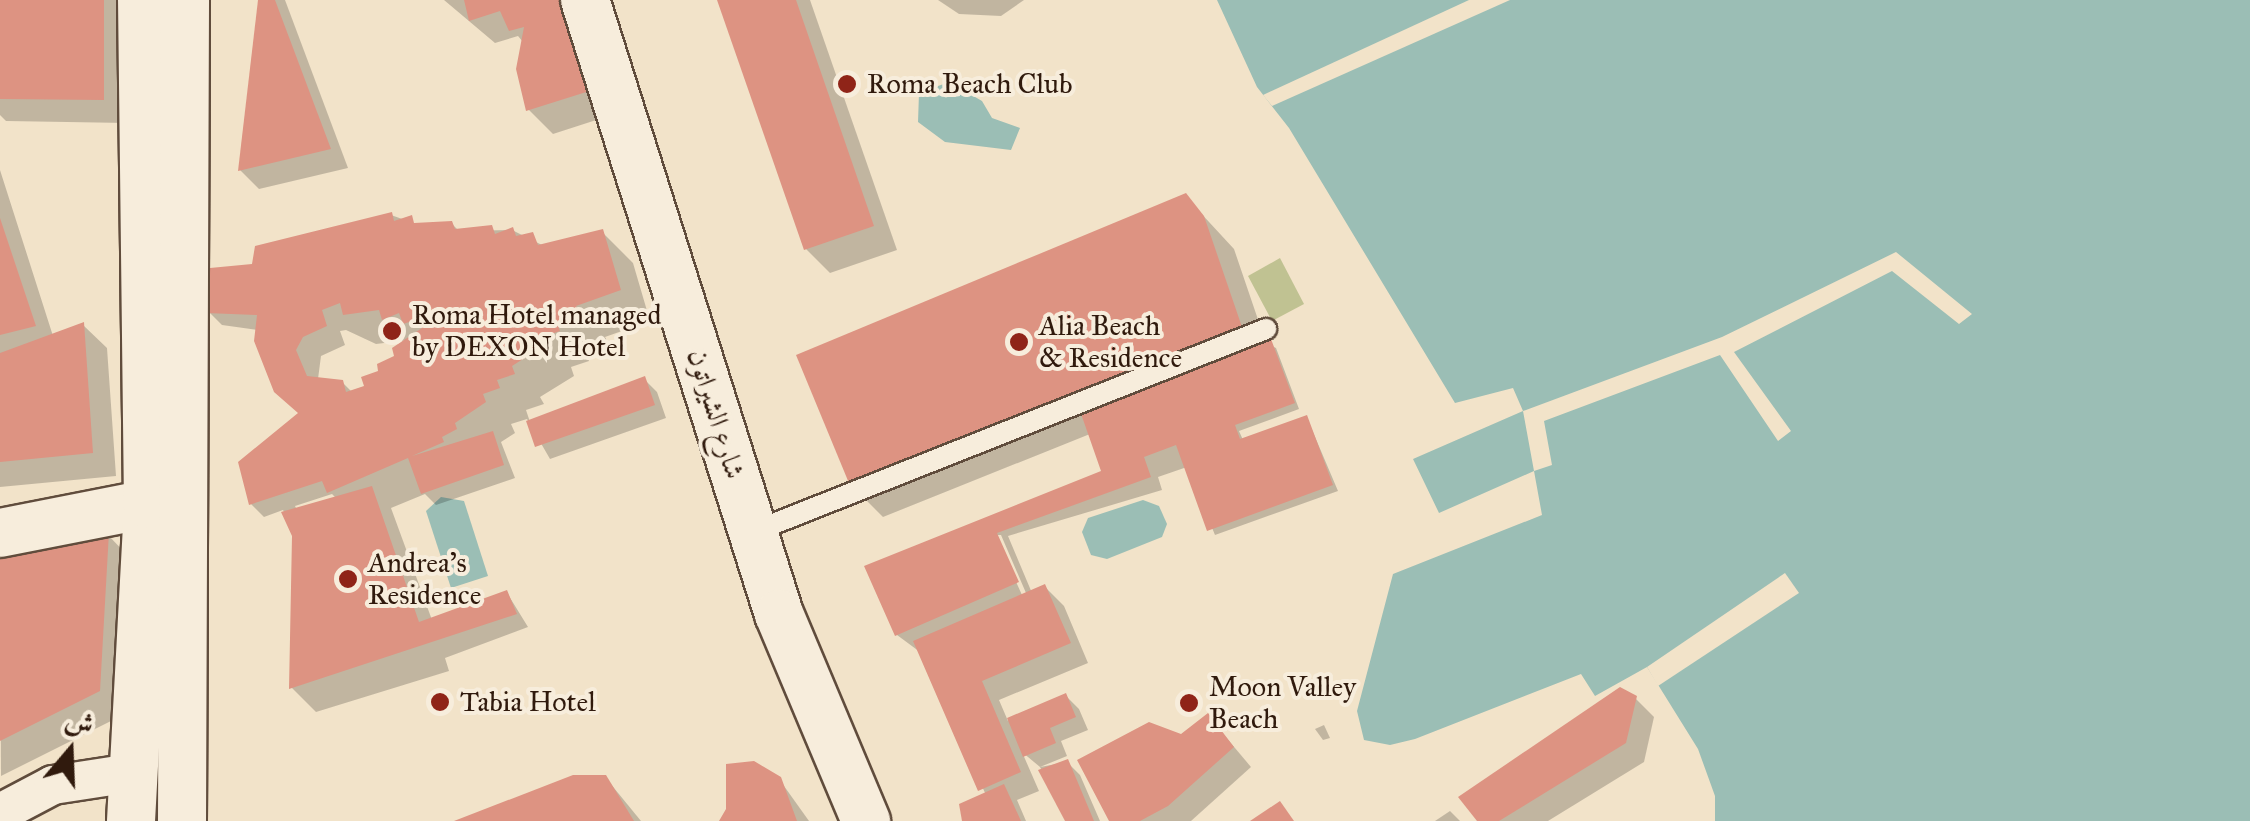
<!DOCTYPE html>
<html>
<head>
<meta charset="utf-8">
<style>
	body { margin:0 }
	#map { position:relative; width:2250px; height:821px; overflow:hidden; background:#f2e3c9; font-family:"IM FELL Great Primer",Amiri,serif }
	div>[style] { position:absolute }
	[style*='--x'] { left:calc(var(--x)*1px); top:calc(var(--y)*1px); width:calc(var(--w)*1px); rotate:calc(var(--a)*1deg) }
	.green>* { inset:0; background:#c0c292 }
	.water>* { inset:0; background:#9bbeb5 }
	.pier>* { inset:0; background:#f2e3c9 }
	.shadow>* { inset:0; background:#0003 }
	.building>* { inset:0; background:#dd9382 }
	.roads { filter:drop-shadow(2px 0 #604c3c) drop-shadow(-2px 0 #604c3c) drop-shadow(0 2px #604c3c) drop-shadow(0 -2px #604c3c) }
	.service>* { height:20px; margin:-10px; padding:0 10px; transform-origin:10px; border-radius:10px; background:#f7eddc }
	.minor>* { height:38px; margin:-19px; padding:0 19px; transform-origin:19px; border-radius:19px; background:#f7eddc }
	.tertiary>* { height:48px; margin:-24px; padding:0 24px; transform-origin:24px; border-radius:24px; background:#f7eddc }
	.dots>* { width:28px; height:28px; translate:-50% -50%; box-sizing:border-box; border:5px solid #f7eddc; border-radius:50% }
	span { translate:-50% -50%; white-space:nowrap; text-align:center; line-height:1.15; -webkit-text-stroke:8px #f7eddc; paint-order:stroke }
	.poi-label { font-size:28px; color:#301a0d }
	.left { translate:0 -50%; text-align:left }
	.street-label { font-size:28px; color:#301a0d }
	.north { position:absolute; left:20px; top:701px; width:100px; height:100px; -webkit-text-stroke:8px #f7eddc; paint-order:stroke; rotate:19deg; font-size:28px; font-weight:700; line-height:40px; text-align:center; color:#301a0d }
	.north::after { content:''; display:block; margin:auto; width:35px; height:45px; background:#301a0d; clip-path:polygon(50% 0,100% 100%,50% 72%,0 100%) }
</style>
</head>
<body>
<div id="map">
	<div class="green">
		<div style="clip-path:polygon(1280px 258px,1304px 304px,1272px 321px,1248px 276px)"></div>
	</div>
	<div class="water">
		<div style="clip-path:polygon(1217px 0,2250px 0,2250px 821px,1715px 821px,1715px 796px,1698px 749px,1647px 667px,1595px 696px,1581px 674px,1415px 739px,1390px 745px,1364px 740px,1357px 711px,1393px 574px,1542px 515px,1534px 471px,1439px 513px,1413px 459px,1523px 411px,1513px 388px,1455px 403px,1289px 128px,1257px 87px)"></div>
		<div style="clip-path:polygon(949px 82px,982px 101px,992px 118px,1020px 128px,1011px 150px,945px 142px,918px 122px,919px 93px)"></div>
		<div style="clip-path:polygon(441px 497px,464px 501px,488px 576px,451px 588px,426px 511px)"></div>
		<div style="clip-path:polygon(1143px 500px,1159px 506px,1167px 524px,1162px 537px,1107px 559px,1091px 555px,1082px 532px,1088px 518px)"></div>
	</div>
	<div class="pier">
		<div style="clip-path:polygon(1469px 0,1510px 0,1272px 106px,1263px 95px)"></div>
		<div style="clip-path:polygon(1896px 252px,1972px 314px,1959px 324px,1892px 271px,1734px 352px,1791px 431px,1778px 441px,1720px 355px,1544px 421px,1552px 465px,1534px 471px,1523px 411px,1722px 337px)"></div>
		<div style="clip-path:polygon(1785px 573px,1799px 593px,1658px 686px,1647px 667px)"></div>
	</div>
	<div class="shadow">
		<div style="clip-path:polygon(0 0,127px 0,127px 123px,6px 121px,0 115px)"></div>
		<div style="clip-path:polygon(261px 0,285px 0,348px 168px,259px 189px,240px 170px)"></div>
		<div style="clip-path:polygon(444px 0,582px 0,621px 112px,553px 134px,529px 110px,518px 69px,523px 42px,518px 36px,495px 43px)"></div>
		<div style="clip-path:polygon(719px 0,810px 0,897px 250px,830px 273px,806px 249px)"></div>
		<div style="clip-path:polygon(938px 0,1024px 0,1001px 16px,959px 14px)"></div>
		<div style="clip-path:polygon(0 170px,53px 336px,83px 325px,107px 348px,116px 476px,0 487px)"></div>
		<div style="clip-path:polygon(evenodd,1185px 196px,1234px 249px,1266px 343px,1276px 348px,1299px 409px,1239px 431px,1243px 440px,1307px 418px,1338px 491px,1215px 535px,1187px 467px,1158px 477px,1162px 490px,1008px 536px,1032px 593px,1045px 587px,1064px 606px,1088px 663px,999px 700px,1008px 721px,1066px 696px,1079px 709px,1088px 730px,1061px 741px,1067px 756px,1040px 767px,1067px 762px,1080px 775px,1100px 821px,1068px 821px,1040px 767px,1022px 752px,1039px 791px,1017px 800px,1026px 821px,965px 821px,986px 795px,920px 652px,897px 635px,867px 568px,1106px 474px,1090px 434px,883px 517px,853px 487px,1185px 196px,995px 535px,1001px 535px,1026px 593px,1022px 595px,995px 535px)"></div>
		<div style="clip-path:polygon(evenodd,391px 215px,419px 225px,451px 223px,459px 231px,512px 230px,544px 246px,602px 232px,633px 263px,650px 321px,605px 337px,609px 344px,586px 353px,589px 361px,571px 367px,574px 376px,540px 397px,544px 404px,526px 410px,530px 422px,644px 379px,657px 392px,666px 418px,550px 459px,527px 419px,511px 424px,515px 433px,501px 442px,515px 478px,436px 505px,425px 494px,391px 508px,432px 620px,507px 593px,528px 627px,445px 658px,449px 671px,316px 712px,292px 688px,295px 535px,283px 510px,264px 517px,251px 504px,305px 424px,258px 330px,222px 325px,209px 312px,254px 267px,391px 215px,346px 330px,376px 344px,409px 340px,367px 387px,352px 392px,342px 382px,318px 379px,321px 356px,345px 345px,340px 331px,346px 330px,391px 215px,332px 494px,337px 499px,297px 510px,295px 506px,332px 494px)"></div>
		<div style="clip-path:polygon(108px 535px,131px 559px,123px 715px,1px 776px,0 557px)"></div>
		<div style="clip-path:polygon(1635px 698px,1654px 717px,1644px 762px,1548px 821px,1480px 821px)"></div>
		<div style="clip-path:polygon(1208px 716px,1251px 767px,1191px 821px,1111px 821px,1181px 737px)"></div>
		<div style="clip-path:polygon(1324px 725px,1330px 738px,1323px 740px,1315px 729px)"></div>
		<div style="clip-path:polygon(605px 777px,641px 821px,460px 821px)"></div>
		<div style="clip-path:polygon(779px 779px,809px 821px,722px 821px)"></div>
		<div style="clip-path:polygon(1450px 811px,1460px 821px,1435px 821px)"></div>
	</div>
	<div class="building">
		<div style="clip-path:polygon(0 0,104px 0,104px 100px,0 99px)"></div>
		<div style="clip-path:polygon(258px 0,275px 0,331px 149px,238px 171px)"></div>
		<div style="clip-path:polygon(464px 0,566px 0,599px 88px,526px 111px,516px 69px,524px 27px,509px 31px,500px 11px,469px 21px)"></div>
		<div style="clip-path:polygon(717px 0,796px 0,874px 226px,804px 250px)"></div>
		<div style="clip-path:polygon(1186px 193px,1204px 216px,1243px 330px,851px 488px,796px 355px)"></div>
		<div style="clip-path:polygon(evenodd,392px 212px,394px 221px,412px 215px,414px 223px,452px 221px,455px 229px,492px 225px,495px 234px,513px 227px,516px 236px,533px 232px,538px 245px,603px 229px,621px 290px,576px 306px,581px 314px,557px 323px,560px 331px,542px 337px,545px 345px,512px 366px,515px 374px,497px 380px,500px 388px,483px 394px,486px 402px,455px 423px,457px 429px,442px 437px,444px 442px,412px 456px,493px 431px,504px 465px,421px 494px,408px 458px,327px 493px,322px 481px,249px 505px,238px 462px,298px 413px,274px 392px,254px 341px,257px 315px,206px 313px,210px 268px,252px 264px,255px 246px,392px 212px,340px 303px,343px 315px,379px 310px,382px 320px,399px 313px,403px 324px,418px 319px,422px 328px,392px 348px,394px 356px,377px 364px,378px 371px,361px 377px,364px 386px,346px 392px,343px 380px,307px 376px,296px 350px,303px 337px,327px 326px,322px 310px,340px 303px)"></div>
		<div style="clip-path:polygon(0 218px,36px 326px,0 335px)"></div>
		<div style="clip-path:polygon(84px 322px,93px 453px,0 462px,0 353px)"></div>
		<div style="clip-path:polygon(1271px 339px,1295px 403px,1235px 425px,1240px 439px,1307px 415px,1333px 485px,1207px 531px,1176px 445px,1144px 457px,1151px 477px,997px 533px,1019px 582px,895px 636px,864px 566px,1101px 471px,1079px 408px)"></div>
		<div style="clip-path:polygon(645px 376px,655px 405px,535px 447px,526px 421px)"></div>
		<div style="clip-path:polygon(372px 486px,419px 622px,507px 590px,517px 614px,289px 689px,292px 536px,281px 512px)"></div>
		<div style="clip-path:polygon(109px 532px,100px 691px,0 741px,0 554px)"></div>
		<div style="clip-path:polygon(1045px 584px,1071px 643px,982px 681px,1021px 772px,978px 791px,913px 641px)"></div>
		<div style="clip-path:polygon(1620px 687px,1637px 696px,1626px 743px,1499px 821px,1477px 821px,1458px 797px)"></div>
		<div style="clip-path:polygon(1066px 693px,1076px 717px,1050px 728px,1056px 743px,1023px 757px,1007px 718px)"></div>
		<div style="clip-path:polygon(1208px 713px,1234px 747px,1168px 806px,1140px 821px,1109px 821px,1077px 760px,1149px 722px,1181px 734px)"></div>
		<div style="clip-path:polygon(1068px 759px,1094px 821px,1065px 821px,1038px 770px)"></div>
		<div style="clip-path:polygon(754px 761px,781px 777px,797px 821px,719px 821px,726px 809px,726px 764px)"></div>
		<div style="clip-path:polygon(573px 775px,606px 775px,634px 821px,454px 821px)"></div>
		<div style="clip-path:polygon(1004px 784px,1021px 821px,962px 821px,959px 804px)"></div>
		<div style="clip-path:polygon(1280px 801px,1294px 821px,1250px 821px)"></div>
	</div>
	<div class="roads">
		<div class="service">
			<div style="--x:753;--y:532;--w:552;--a:-21.59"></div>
		</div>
		<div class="minor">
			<div style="--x:0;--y:813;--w:60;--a:-27.8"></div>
			<div style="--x:53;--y:785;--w:79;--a:-8.7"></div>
		</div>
		<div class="tertiary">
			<div style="--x:585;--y:0;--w:644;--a:72.47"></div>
			<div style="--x:779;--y:614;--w:225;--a:67.2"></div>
			<div style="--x:0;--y:533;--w:151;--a:-11.1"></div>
			<div style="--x:131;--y:821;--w:317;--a:-86.9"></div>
			<div style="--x:148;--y:504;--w:504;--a:-90.68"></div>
			<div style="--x:182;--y:821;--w:821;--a:-89.79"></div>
		</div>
	</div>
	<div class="dots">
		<div style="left:847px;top:84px;background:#8f2418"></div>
		<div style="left:392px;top:331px;background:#8f2418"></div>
		<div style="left:1019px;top:342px;background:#8f2418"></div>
		<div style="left:348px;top:579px;background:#8f2418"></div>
		<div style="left:440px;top:702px;background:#8f2418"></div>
		<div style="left:1189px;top:703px;background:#8f2418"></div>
	</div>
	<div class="poi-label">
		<span class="left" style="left:867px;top:84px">Roma Beach Club</span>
		<span class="left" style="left:412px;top:331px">Roma Hotel managed<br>by DEXON Hotel</span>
		<span class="left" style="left:1039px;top:342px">Alia Beach<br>&amp; Residence</span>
		<span class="left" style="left:368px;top:579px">Andrea's<br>Residence</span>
		<span class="left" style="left:1209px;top:703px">Moon Valley<br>Beach</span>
		<span class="left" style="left:460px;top:702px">Tabia Hotel</span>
	</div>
	<div class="street-label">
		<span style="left:716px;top:414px;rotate:73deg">شارع الشيراتون</span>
	</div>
	<div class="north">ش</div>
</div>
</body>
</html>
